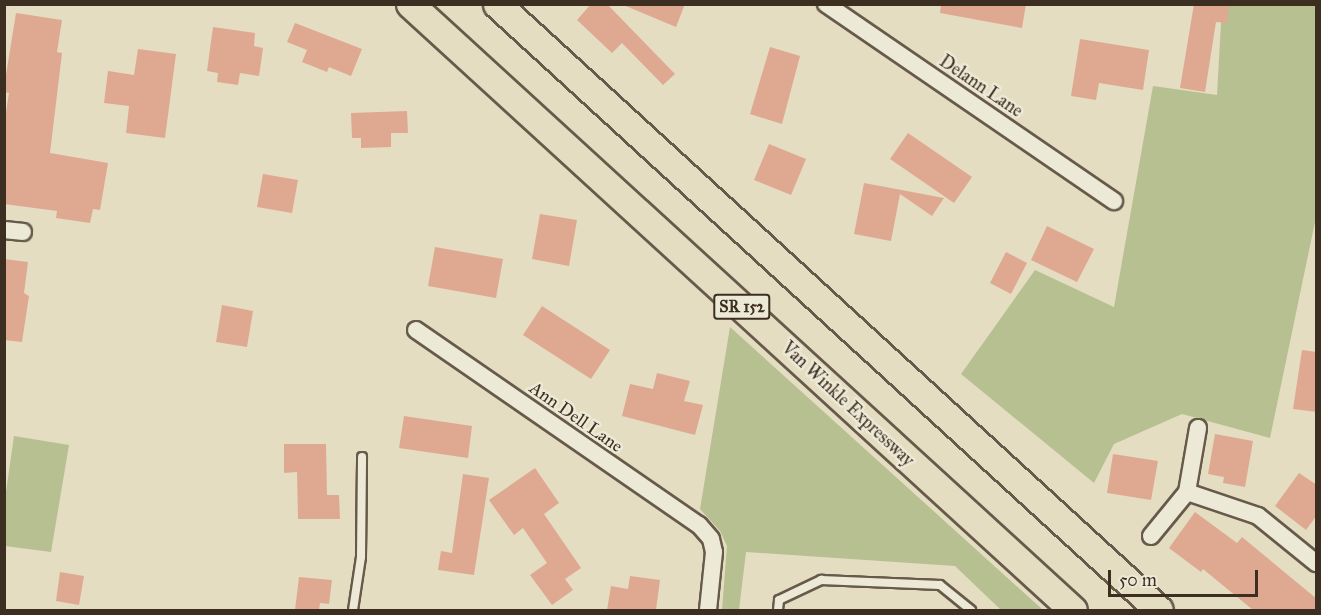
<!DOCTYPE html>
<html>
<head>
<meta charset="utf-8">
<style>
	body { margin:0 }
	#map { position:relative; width:1321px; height:615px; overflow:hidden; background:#e4ddc2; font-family:"IM FELL Great Primer",serif }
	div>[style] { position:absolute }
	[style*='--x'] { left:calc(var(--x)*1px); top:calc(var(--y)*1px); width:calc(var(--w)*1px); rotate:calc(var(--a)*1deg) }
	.green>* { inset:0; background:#b7c091 }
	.building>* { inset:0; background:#dfa991 }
	.roads { filter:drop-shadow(2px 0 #675a4a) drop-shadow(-2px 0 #675a4a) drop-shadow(0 2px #675a4a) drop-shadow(0 -2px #675a4a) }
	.lane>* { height:8px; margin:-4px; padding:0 4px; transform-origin:4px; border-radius:4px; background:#ede9d7 }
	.street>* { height:16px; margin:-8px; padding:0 8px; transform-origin:8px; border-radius:8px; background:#ede9d7 }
	.primary>* { height:27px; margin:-13.5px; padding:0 13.5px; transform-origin:13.5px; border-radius:13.5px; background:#e4ddc2 }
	span { translate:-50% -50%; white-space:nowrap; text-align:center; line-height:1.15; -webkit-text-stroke:5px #ede9d7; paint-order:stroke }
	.shield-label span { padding:2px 4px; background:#ede9d7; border:2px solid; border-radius:4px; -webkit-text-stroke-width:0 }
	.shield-label { font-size:16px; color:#3d2e22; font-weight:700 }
	.street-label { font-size:18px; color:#3d2e22 }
	.frame { position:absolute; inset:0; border:6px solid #3d2e22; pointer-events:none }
	.scale { position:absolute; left:1108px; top:570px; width:150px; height:27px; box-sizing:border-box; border:3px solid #3d2e22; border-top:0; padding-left:8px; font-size:18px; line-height:21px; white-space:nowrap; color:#3d2e22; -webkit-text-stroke:4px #ede9d7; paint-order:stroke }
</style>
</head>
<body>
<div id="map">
	<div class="green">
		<div style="clip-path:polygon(1222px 5px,1316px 5px,1316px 217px,1270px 438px,1182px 414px,1114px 444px,1094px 483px,961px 374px,1035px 270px,1114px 307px,1153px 86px,1217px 95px)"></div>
		<div style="clip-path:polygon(730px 327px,1043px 610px,1001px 610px,955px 566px,746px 552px,739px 610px,722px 610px,727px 546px,720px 531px,700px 509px)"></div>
		<div style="clip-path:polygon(14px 436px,69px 445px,51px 552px,5px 546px,5px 499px)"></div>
	</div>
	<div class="building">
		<div style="clip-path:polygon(591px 4px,607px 4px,675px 74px,663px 85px,622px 43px,612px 53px,577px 20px)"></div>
		<div style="clip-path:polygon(621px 4px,685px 4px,676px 27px)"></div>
		<div style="clip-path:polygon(941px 4px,1026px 4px,1022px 28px,940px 13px)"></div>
		<div style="clip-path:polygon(1194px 4px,1229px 4px,1227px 23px,1216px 22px,1205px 92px,1180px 88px)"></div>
		<div style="clip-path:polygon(16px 13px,62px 20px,57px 52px,62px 53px,50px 153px,108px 163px,100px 210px,93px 209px,90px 223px,56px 218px,57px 211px,4px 204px,4px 125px,9px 93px,4px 92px,4px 87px)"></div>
		<div style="clip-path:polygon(295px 23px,362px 49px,351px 76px,329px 67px,327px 72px,302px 62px,307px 50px,287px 42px)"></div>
		<div style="clip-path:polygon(213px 27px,255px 33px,254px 46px,263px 48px,259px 76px,240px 73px,238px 85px,217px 82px,218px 73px,207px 71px)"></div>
		<div style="clip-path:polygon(1080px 39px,1149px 50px,1143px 90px,1099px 83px,1096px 100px,1071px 96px)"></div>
		<div style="clip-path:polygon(770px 47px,800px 56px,782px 124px,750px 114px)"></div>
		<div style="clip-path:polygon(138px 49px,176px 54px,165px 138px,126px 133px,129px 106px,104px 103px,108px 71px,134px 75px)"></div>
		<div style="clip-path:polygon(407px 111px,408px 133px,391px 133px,391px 147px,361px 148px,361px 138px,352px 138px,351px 113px)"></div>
		<div style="clip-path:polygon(908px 133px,972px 177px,954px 203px,890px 159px)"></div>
		<div style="clip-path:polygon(769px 144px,806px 159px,791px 195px,754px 180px)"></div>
		<div style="clip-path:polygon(263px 174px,298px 180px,292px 213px,257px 207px)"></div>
		<div style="clip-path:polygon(864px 183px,891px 188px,944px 198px,932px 216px,900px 194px,891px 241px,854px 234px)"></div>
		<div style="clip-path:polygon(540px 214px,577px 220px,569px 266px,532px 259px)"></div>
		<div style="clip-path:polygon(1047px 226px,1094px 249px,1077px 282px,1031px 260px)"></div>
		<div style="clip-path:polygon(435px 247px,503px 259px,496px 298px,428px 286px)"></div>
		<div style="clip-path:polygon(1006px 252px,1027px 263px,1011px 294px,990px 283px)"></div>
		<div style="clip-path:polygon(4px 259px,28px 262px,24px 293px,29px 296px,22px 342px,4px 340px)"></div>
		<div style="clip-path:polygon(222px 305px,253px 311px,247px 347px,216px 342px)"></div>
		<div style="clip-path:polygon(542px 306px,610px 350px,591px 379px,523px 335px)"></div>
		<div style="clip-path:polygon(1302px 350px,1317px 352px,1317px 412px,1293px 409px)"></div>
		<div style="clip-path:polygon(657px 373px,690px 381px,684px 401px,703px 405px,695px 435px,622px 416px,630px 384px,653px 389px)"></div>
		<div style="clip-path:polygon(404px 416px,472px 426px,468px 458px,399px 448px)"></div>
		<div style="clip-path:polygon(1215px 434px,1253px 441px,1245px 487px,1223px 483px,1224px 477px,1208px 474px)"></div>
		<div style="clip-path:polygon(284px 444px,326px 444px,327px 495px,339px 495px,340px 519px,298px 519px,297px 472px,284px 473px)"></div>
		<div style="clip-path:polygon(1113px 454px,1158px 461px,1151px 500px,1107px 493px)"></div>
		<div style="clip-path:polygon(535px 468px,559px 503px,544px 514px,581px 568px,565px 579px,573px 590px,552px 605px,530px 575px,547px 563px,523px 528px,514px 535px,489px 500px)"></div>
		<div style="clip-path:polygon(1299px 473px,1317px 485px,1317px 515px,1306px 530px,1275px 506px)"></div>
		<div style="clip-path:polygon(463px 474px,489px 478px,474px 575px,438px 570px,441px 551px,452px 553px)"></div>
		<div style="clip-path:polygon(1195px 512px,1237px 543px,1242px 537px,1317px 599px,1317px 610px,1253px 610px,1203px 569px,1201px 572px,1169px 548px)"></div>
		<div style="clip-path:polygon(60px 572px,84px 576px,79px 605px,56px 601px)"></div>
		<div style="clip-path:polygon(630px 576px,660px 580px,656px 610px,607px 610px,611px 586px,628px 589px)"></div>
		<div style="clip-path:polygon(299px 577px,332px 580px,329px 604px,320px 603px,319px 610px,295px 610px)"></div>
	</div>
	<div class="roads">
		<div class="lane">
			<div style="--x:353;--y:610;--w:54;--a:-81.4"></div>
			<div style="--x:361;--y:557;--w:100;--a:-89.4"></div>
			<div style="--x:778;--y:610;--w:10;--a:-84"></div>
			<div style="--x:779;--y:600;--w:47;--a:-25.5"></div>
			<div style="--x:821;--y:580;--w:119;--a:2.4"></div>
			<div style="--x:940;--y:585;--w:40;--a:39"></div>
		</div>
		<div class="street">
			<div style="--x:826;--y:4;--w:349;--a:34.4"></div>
			<div style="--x:4;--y:230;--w:19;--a:6"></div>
			<div style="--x:416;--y:330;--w:344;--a:34.6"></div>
			<div style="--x:699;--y:525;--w:18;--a:49"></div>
			<div style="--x:711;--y:539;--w:13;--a:77"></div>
			<div style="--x:714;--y:552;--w:58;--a:95.9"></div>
			<div style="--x:1187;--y:492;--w:75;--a:18.7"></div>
			<div style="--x:1258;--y:516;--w:75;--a:39"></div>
			<div style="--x:1151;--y:536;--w:57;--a:-50.7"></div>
			<div style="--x:1187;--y:492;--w:65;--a:-80.2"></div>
		</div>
		<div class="primary">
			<div style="--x:410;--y:4;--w:898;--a:42.43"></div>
			<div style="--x:497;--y:4;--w:897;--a:42.47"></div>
		</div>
	</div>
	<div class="shield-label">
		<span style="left:742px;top:307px">SR 152</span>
	</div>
	<div class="street-label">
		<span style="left:981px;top:86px;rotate:34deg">Delann Lane</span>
		<span style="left:848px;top:404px;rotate:43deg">Van Winkle Expressway</span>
		<span style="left:576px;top:417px;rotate:35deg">Ann Dell Lane</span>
	</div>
	<div class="frame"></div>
	<div class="scale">50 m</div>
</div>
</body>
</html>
